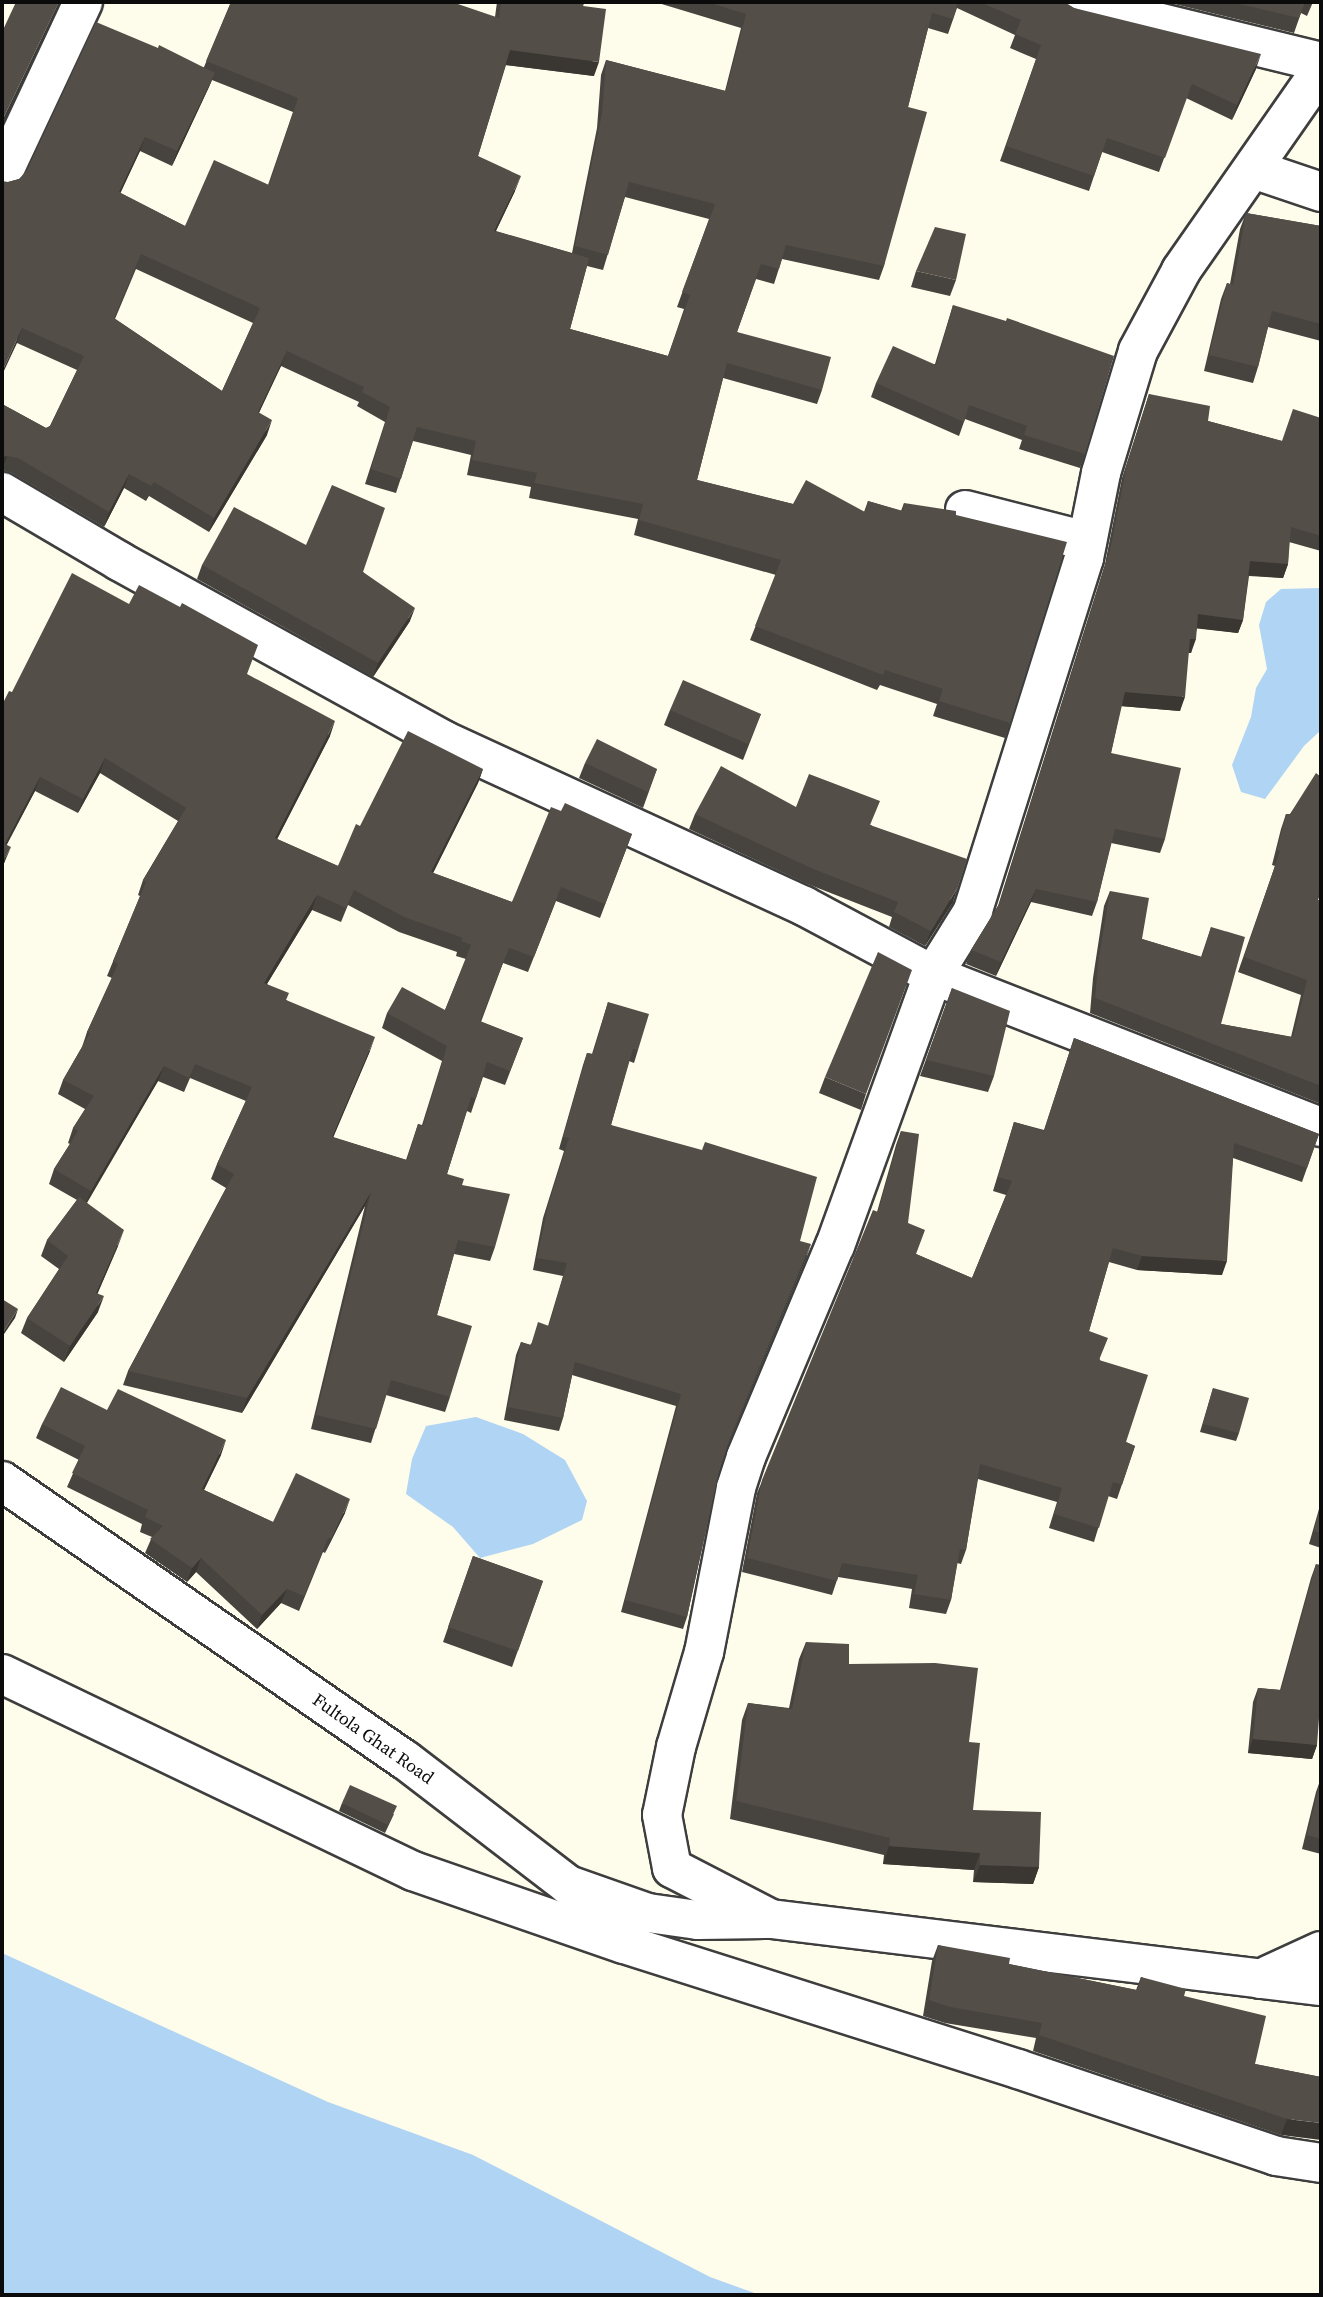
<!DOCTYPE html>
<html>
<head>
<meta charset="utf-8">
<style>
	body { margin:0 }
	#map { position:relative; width:1323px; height:2297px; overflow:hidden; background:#fefcea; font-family:"Source Serif 4",serif }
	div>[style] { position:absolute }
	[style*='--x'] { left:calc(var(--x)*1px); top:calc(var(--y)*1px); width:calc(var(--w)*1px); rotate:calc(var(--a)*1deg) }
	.water>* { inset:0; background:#b0d4f4 }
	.roads { filter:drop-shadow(2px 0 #3e3e3e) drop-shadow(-2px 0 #3e3e3e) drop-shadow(0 2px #3e3e3e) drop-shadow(0 -2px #3e3e3e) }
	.minor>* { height:38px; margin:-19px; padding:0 19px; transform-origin:19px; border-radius:19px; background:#fff }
	.wall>* { inset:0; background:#47433e }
	.shaded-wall>* { inset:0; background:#3a3732 }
	.building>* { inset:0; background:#534e48 }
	span { translate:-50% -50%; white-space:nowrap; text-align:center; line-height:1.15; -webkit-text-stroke:7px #fff; paint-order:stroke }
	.street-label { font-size:18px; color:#0b0b0b }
	.frame { position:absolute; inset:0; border:4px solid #0b0b0b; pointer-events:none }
</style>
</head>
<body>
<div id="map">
	<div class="water">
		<div style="clip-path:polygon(1321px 588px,1321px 730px,1304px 746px,1265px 799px,1241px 792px,1232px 765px,1251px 717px,1256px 688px,1267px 669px,1259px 625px,1266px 602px,1281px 589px)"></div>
		<div style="clip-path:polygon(476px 1417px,523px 1434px,565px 1460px,587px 1501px,582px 1520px,533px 1544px,480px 1558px,453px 1527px,406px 1494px,412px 1459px,426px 1426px)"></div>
		<div style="clip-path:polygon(2px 1953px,328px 2102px,473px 2155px,710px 2277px,760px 2295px,2px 2295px)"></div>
	</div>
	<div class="roads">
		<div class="minor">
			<div style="--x:1075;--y:2;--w:253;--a:13.7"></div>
			<div style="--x:1321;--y:70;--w:245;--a:124.9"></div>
			<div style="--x:1181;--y:271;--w:91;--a:118.3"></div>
			<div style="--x:1138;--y:351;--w:127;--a:106.9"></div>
			<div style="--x:1101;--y:473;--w:87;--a:101.3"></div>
			<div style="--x:1084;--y:558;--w:370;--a:107.5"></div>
			<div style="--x:973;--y:911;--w:75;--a:122"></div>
			<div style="--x:933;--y:975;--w:287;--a:109.9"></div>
			<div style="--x:835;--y:1245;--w:230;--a:112.8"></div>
			<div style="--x:746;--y:1457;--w:33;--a:108"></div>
			<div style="--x:736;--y:1488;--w:167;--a:101"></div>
			<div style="--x:704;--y:1652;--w:99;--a:106.4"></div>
			<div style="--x:676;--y:1747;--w:69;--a:101.6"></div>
			<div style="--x:662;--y:1815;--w:54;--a:79.3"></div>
			<div style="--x:672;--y:1868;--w:111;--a:27.3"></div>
			<div style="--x:771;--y:1919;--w:554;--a:6.95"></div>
			<div style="--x:1253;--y:169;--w:72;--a:18.7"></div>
			<div style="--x:2;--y:175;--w:191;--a:-64.9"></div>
			<div style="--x:2;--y:492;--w:136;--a:30.5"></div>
			<div style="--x:119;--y:561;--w:370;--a:28.9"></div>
			<div style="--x:443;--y:740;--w:397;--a:24.7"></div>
			<div style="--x:804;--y:906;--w:146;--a:28.1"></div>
			<div style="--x:933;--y:975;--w:417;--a:21.4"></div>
			<div style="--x:965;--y:510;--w:126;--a:14.3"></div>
			<div style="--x:2;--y:1481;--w:489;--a:34.7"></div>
			<div style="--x:404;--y:1759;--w:207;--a:37.5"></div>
			<div style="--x:568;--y:1885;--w:85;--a:19.3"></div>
			<div style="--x:648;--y:1913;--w:50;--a:8"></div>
			<div style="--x:698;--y:1920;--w:67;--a:-0.9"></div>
			<div style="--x:2;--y:1674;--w:456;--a:25.6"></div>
			<div style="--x:413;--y:1871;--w:223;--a:19.1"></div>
			<div style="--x:624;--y:1944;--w:413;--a:17.6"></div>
			<div style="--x:1018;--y:2069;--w:272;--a:18.6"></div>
			<div style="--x:1276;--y:2156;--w:46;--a:8.8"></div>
			<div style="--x:1260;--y:1979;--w:67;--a:-24.7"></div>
		</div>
	</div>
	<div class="wall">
		<div style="clip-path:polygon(evenodd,231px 2px,495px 17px,497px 2px,584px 2px,583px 6px,594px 76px,506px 65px,478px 156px,515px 191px,496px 231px,572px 253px,597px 128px,601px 75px,606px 60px,725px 91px,741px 28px,655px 2px,1064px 2px,1074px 8px,1256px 69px,1232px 120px,1186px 98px,1159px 172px,1102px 152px,1089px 191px,1000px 161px,1036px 59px,1010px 48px,1015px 35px,957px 8px,948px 34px,928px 28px,908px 107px,884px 266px,879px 280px,782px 259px,774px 284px,756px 279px,737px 332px,822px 390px,817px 404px,723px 378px,697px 480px,793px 504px,864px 512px,868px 501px,901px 511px,904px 503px,1010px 723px,1005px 738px,933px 716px,937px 704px,880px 685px,877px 690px,750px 640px,776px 575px,634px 535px,638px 519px,529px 498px,531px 487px,467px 475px,471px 455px,413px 441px,396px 493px,365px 484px,385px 422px,357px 406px,359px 402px,281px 366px,259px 413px,267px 435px,209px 532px,149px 496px,146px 501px,124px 488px,104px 527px,12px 473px,2px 470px,2px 404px,46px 428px,50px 426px,77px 370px,17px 343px,8px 182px,19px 179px,204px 67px,231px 2px,212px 80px,293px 112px,268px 185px,185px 226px,120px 193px,140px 151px,172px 166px,212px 80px,231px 2px,625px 197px,709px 219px,677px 307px,684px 309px,668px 356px,570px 329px,587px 266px,603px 270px,625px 197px,231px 2px,136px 269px,253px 323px,222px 391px,115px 319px,136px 269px)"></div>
		<div style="clip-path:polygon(1166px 2px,1313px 2px,1307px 16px,1301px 13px,1294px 33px)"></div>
		<div style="clip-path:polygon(1246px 213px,1321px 226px,1321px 341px,1268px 327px,1258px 367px,1253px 383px,1204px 371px,1221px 299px,1227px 283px,1230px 284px,1240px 229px)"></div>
		<div style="clip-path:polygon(916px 271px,956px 280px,950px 296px,911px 287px)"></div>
		<div style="clip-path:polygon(953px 305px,1085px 454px,1080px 468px,1019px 449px,1022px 440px,965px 419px,959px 436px,871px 397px,876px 383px,935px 364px)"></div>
		<div style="clip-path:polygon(1149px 394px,1208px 421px,1282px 441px,1321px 418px,1321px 551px,1289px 542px,1288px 564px,1283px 578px,1249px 576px,1243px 620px,1238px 633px,1197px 628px,1191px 653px,1188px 653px,1180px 711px,1121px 706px,1111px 753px,1165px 839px,1160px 853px,1111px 843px,1097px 902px,1092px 916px,1031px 902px,996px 976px,966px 964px,971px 950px,998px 906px,1105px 564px,1122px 478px)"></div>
		<div style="clip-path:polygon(306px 545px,363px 572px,410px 621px,373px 677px,197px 579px,202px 565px)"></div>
		<div style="clip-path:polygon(evenodd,247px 675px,330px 736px,277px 839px,338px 866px,360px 826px,483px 769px,478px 783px,433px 873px,512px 902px,561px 811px,632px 834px,600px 918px,556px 901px,528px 972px,503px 963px,481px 1022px,523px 1038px,505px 1085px,483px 1077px,471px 1113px,467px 1111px,447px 1174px,462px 1185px,495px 1247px,490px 1261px,454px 1254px,437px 1315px,450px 1397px,445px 1412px,386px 1395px,371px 1443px,311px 1429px,365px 1206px,242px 1413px,123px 1385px,128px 1371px,226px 1188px,211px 1179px,217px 1164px,246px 1101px,190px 1078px,184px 1092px,158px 1081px,87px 1203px,118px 1246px,97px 1294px,98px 1312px,64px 1362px,21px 1333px,27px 1318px,59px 1269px,41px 1256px,47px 1240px,77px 1200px,49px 1184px,54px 1169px,70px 1144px,68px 1143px,73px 1128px,85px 1109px,58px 1094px,63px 1080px,82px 1047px,87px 1032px,112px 978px,107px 976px,140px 896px,138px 895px,143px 880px,178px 821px,100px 773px,78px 813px,35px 791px,6px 845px,5px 861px,2px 868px,2px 705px,12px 692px,247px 675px,348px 905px,399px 932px,457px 952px,456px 956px,466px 959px,445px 1010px,387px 1013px,382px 1028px,442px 1061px,422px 1125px,418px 1124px,406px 1160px,333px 1137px,370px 1051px,286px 1000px,267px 984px,312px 910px,341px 922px,348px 905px)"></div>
		<div style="clip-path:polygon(670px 710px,761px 714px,743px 760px,664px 725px)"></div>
		<div style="clip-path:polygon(585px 763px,657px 769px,643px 808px,579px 778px)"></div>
		<div style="clip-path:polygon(1321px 777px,1321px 892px,1318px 900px,1321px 901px,1321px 1104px,1090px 1013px,1093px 978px,1104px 906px,1110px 891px,1142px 939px,1201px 957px,1211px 927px,1221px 1024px,1291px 1037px,1301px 995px,1238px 972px,1275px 866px,1272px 865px,1281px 829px,1286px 814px,1290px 814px)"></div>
		<div style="clip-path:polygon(796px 807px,871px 825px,953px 902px,925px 946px,889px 927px,892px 917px,805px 883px,689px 829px,695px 814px)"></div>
		<div style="clip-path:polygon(952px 988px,994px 1076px,988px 1092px,920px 1076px)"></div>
		<div style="clip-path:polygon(608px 1002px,638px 1050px,634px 1063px,629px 1061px,611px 1125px,800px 1241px,807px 1256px,728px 1445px,719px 1471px,687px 1617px,683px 1629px,621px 1612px,676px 1406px,572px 1375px,563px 1418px,559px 1431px,504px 1420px,516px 1355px,521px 1342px,530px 1345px,548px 1326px,563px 1276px,533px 1270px,543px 1218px,564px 1151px,559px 1149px,583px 1065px,587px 1053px,592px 1054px)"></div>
		<div style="clip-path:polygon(1074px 1038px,1319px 1134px,1302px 1182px,1233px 1158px,1222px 1275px,1137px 1270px,1109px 1262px,1089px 1331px,1100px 1360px,1126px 1442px,1135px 1446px,1117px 1499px,1108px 1496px,1094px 1542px,1049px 1528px,1057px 1502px,978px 1479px,966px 1550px,961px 1564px,957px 1563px,951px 1600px,946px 1614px,909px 1608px,912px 1589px,838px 1577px,832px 1595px,742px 1572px,757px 1493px,877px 1212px,896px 1145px,901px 1131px,908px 1223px,916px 1254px,972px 1278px,1006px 1195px,993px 1191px,1014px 1122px,1044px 1130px)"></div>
		<div style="clip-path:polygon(825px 1077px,866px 1094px,861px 1110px,819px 1093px)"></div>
		<div style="clip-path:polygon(1213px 1388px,1239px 1433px,1236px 1441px,1200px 1432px)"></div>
		<div style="clip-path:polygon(107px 1410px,221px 1455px,204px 1490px,273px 1522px,345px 1513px,325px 1553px,323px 1552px,299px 1611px,281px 1603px,257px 1629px,196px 1572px,187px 1582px,145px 1553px,152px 1537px,140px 1532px,142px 1524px,67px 1487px,79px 1460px,36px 1438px,42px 1424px)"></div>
		<div style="clip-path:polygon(1321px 1502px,1321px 1548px,1309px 1544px)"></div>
		<div style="clip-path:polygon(473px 1556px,543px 1581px,512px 1667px,443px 1642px)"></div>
		<div style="clip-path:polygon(1316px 1564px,1317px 1745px,1312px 1759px,1248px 1753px,1253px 1702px,1258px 1688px,1280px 1690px,1311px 1578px)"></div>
		<div style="clip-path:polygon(806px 1642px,849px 1664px,969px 1742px,973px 1810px,1039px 1867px,1033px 1884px,973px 1882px,974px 1870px,883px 1864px,884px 1855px,730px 1819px,742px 1720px,748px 1703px,789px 1708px,799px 1659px)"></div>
		<div style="clip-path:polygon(1321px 1778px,1321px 1854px,1302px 1849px,1316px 1792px)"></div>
		<div style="clip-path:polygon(342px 1803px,394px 1814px,385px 1833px,339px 1811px)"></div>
		<div style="clip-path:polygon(938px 1945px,1009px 1964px,1136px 1990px,1141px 1977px,1184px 1996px,1255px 2064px,1321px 2077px,1281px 2135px,1033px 2051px,1036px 2038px,945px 2023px,923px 2016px,932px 1961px)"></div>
	</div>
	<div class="shaded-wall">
		<div style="clip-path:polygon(59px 2px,60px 2px,2px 125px,2px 121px)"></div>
		<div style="clip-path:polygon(510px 50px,599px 62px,594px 76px,505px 65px)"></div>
		<div style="clip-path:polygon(1261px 54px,1256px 69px,1232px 120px,1237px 105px)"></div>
		<div style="clip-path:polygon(215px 73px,209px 87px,172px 166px,177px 151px)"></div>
		<div style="clip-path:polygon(145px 137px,140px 151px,114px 207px,119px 192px)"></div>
		<div style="clip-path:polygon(521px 176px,515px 191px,489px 245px,494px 231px)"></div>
		<div style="clip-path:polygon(22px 328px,17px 343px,2px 375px,2px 372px)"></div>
		<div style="clip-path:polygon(287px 351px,281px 366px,252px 427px,258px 412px)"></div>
		<div style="clip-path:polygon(272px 420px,267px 435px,209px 532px,214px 518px)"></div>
		<div style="clip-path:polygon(7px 456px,2px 470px,2px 457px)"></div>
		<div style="clip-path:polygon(129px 474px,124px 488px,104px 527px,109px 512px)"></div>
		<div style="clip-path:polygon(1250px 561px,1288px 564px,1283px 578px,1245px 575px)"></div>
		<div style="clip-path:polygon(415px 608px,410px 621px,373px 677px,378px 663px)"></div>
		<div style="clip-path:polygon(1198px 614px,1243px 620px,1238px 633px,1193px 628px)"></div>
		<div style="clip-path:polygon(1190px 639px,1196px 639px,1191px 653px,1185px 653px)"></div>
		<div style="clip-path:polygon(1125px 692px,1185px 697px,1180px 711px,1120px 706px)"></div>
		<div style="clip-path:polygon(335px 721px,330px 736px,270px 853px,275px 838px)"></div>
		<div style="clip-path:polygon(105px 758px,100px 773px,78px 813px,83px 799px)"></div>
		<div style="clip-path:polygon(483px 769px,478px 783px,426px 887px,431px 872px)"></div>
		<div style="clip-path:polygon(40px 777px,35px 791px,2px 854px,5px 844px)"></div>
		<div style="clip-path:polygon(11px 847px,2px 868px,2px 863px)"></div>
		<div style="clip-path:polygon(958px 887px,953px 902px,925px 946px,931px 931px)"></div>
		<div style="clip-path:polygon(1036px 889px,1031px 902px,996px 976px,1001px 962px)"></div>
		<div style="clip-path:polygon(317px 895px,312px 910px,259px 997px,264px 983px)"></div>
		<div style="clip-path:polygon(375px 1037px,370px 1051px,327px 1152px,332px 1137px)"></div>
		<div style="clip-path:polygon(164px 1066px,158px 1081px,85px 1205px,91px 1191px)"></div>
		<div style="clip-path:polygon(371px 1192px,365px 1206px,242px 1413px,247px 1398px)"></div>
		<div style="clip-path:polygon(124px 1230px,118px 1246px,91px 1309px,96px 1293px)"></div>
		<div style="clip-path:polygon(811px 1244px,807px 1256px,725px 1450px,730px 1438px)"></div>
		<div style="clip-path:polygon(1142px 1256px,1227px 1261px,1222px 1275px,1137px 1270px)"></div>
		<div style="clip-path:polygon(104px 1296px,98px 1312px,64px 1362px,70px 1346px)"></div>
		<div style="clip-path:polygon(18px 1309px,15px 1318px,2px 1337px,2px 1334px)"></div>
		<div style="clip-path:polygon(226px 1440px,221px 1455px,197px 1504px,202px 1489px)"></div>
		<div style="clip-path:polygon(350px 1499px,345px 1513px,325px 1553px,331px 1539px)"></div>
		<div style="clip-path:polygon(201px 1558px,196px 1572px,187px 1582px,192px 1568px)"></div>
		<div style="clip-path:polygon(287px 1589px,281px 1603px,257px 1629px,262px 1615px)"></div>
		<div style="clip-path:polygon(1253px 1739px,1317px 1745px,1312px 1759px,1248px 1753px)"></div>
		<div style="clip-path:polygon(889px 1846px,980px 1853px,974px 1870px,883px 1864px)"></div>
		<div style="clip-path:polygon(980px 1865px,1039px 1867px,1033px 1884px,973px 1882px)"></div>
		<div style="clip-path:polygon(1287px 2119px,1321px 2123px,1321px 2140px,1281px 2135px)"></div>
	</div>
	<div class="building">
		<div style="clip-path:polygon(16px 2px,59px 2px,2px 121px,2px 32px)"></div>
		<div style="clip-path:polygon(evenodd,231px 2px,452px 2px,499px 18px,501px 2px,584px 2px,583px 6px,606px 9px,599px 62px,510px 50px,478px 156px,521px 176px,494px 231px,589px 258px,570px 329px,668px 356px,690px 295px,682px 292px,715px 204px,629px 182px,608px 255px,575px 246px,602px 113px,606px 60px,726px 91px,746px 14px,707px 2px,958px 2px,953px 19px,932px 13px,908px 107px,927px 112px,884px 266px,786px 245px,779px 269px,761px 264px,737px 332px,831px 357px,822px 390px,727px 363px,697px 480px,793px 504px,806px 480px,865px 512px,868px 501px,903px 511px,904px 503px,956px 511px,956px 515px,1067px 542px,1010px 723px,939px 701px,943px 689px,885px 670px,883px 675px,755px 626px,781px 560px,639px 520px,643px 504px,534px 483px,537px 473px,472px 460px,476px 441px,417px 427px,401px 479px,371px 469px,390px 407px,362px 392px,364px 387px,287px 351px,258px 412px,272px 420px,214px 518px,154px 482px,151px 486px,129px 474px,109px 512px,18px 458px,7px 456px,2px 457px,2px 404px,46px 428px,50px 426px,84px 356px,22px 328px,2px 372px,2px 181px,8px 182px,19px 179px,27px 170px,96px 22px,158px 48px,159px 45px,215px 73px,177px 151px,145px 137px,119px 192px,185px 226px,214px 160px,269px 185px,298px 98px,206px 61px,231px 2px,141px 254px,260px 308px,222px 391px,114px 318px,141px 254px)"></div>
		<div style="clip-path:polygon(980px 2px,1064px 2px,1074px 8px,1261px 54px,1237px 105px,1192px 84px,1165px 158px,1107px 138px,1094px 176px,1006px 146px,1041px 45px,1015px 34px,1021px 20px)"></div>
		<div style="clip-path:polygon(1231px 2px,1305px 2px,1299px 18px)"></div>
		<div style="clip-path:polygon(1246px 213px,1321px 226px,1321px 324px,1272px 311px,1258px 367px,1209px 355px,1227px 283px,1233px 285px)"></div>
		<div style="clip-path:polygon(935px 227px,966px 234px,956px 280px,916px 271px)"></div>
		<div style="clip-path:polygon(953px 305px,1006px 321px,1007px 318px,1114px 356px,1085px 454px,1024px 435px,1027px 426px,969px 405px,964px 422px,876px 383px,893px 346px,936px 365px)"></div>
		<div style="clip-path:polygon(1149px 394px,1210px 406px,1208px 421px,1282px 441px,1293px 409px,1321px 418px,1321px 536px,1291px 527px,1288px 564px,1250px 561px,1243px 620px,1198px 614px,1196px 639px,1190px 639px,1185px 697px,1125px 692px,1111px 753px,1181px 768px,1165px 839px,1115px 829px,1097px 902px,1036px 889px,1001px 962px,971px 950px,999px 904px,1110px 550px,1127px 464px)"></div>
		<div style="clip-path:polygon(332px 485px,385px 508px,363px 572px,415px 608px,378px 663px,202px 565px,234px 507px,306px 545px)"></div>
		<div style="clip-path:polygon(evenodd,72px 573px,129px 604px,139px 585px,180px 607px,182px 603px,258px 645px,247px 674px,335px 721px,275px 838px,338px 866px,356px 824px,360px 826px,408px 731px,483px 769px,431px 872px,512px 902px,551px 807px,561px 811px,565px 803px,632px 834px,605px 904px,561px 887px,534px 957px,509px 948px,480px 1021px,523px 1038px,510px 1071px,487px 1062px,476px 1098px,471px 1097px,447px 1174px,464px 1179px,462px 1185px,510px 1194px,495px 1247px,458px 1240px,437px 1315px,472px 1326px,450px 1397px,391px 1380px,376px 1429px,316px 1415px,371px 1192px,247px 1398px,128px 1371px,234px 1174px,217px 1164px,252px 1087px,195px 1064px,189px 1078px,164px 1066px,91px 1191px,54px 1169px,78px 1131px,73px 1128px,94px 1096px,63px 1080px,90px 1033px,87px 1032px,118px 964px,113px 961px,146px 882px,143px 880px,186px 808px,105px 758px,83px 799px,40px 777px,5px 844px,11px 847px,2px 863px,2px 756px,4px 752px,2px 751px,2px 705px,9px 691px,12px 692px,72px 573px,354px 890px,404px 917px,463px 938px,461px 941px,471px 945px,445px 1010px,402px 987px,387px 1013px,447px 1046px,423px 1126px,418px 1124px,407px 1160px,332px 1137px,375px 1037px,286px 1000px,289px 993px,264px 983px,317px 895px,346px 908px,354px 890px)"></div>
		<div style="clip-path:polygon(683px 680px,761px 714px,748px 744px,670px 710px)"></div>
		<div style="clip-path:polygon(597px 739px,657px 769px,648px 792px,585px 763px)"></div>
		<div style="clip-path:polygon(721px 766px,796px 807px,809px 774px,880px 801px,870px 825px,967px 859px,958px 887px,931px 931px,894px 912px,898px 902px,811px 868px,695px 814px)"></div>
		<div style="clip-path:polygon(1316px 773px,1321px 777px,1321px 890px,1317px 900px,1321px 901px,1321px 1086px,1095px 998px,1098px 963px,1110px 891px,1149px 898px,1142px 939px,1202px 957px,1211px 927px,1245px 937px,1221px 1024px,1293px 1037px,1307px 980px,1244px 957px,1280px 851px,1277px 850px,1286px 814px,1290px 814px)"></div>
		<div style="clip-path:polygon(878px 952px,912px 970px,866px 1094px,825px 1077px)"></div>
		<div style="clip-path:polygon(952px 988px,1010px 1011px,994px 1076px,926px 1060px)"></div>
		<div style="clip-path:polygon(608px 1002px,649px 1014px,638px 1050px,633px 1049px,611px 1125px,702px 1150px,705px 1142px,817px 1177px,800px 1241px,811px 1244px,730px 1438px,719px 1471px,687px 1617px,625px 1600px,681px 1394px,575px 1362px,563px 1418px,508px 1407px,521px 1342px,531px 1345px,538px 1322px,549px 1326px,567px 1263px,537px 1258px,548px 1206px,569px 1138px,563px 1137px,587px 1053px,593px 1054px)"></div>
		<div style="clip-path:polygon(1074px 1038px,1319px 1134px,1307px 1168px,1234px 1143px,1227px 1261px,1142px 1256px,1113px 1248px,1089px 1331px,1108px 1338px,1099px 1360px,1148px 1375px,1126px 1442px,1135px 1446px,1122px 1485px,1113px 1482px,1099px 1528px,1054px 1514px,1062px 1488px,980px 1464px,966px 1550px,960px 1549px,951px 1600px,914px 1594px,918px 1575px,842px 1563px,837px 1581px,747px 1558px,762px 1480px,873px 1210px,878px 1212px,901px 1131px,919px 1134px,908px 1223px,925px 1230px,916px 1254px,972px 1278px,1012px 1181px,998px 1177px,1014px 1122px,1044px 1131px)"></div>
		<div style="clip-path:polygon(79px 1197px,124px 1230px,96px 1293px,104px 1296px,70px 1346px,27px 1318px,68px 1256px,47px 1240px)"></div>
		<div style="clip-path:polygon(2px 1299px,18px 1309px,2px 1334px)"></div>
		<div style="clip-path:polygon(61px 1387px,107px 1410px,118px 1389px,226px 1440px,202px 1489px,273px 1522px,296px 1473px,350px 1499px,331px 1539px,328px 1538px,304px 1596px,287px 1589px,262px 1615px,201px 1558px,192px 1568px,150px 1539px,163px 1526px,145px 1517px,148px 1510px,72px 1473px,85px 1446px,42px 1424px)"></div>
		<div style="clip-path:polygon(1213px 1388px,1249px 1398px,1239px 1433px,1203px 1424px)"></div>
		<div style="clip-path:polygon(1321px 1504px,1321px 1533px,1314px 1531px)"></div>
		<div style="clip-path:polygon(473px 1556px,543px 1581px,518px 1651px,448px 1627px)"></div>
		<div style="clip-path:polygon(1316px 1564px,1321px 1565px,1321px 1692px,1317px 1745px,1253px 1739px,1258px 1688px,1281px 1690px)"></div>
		<div style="clip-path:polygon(806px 1642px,849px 1644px,849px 1664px,935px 1663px,978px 1668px,969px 1742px,980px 1743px,973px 1810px,1041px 1812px,1039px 1867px,980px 1865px,980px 1853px,889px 1846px,890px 1838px,736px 1801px,748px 1703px,792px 1709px)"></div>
		<div style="clip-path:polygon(1321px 1778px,1321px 1839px,1307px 1835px)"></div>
		<div style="clip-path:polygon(350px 1785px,397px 1806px,388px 1825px,342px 1803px)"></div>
		<div style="clip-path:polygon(938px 1945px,1010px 1958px,1009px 1964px,1137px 1990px,1141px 1977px,1186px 1989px,1184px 1996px,1266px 2016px,1255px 2064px,1321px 2077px,1321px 2123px,1287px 2119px,1039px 2035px,1042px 2023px,950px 2007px,929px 2000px)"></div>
	</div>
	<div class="street-label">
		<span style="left:373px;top:1739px;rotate:35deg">Fultola Ghat Road</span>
	</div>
	<div class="frame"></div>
</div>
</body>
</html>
